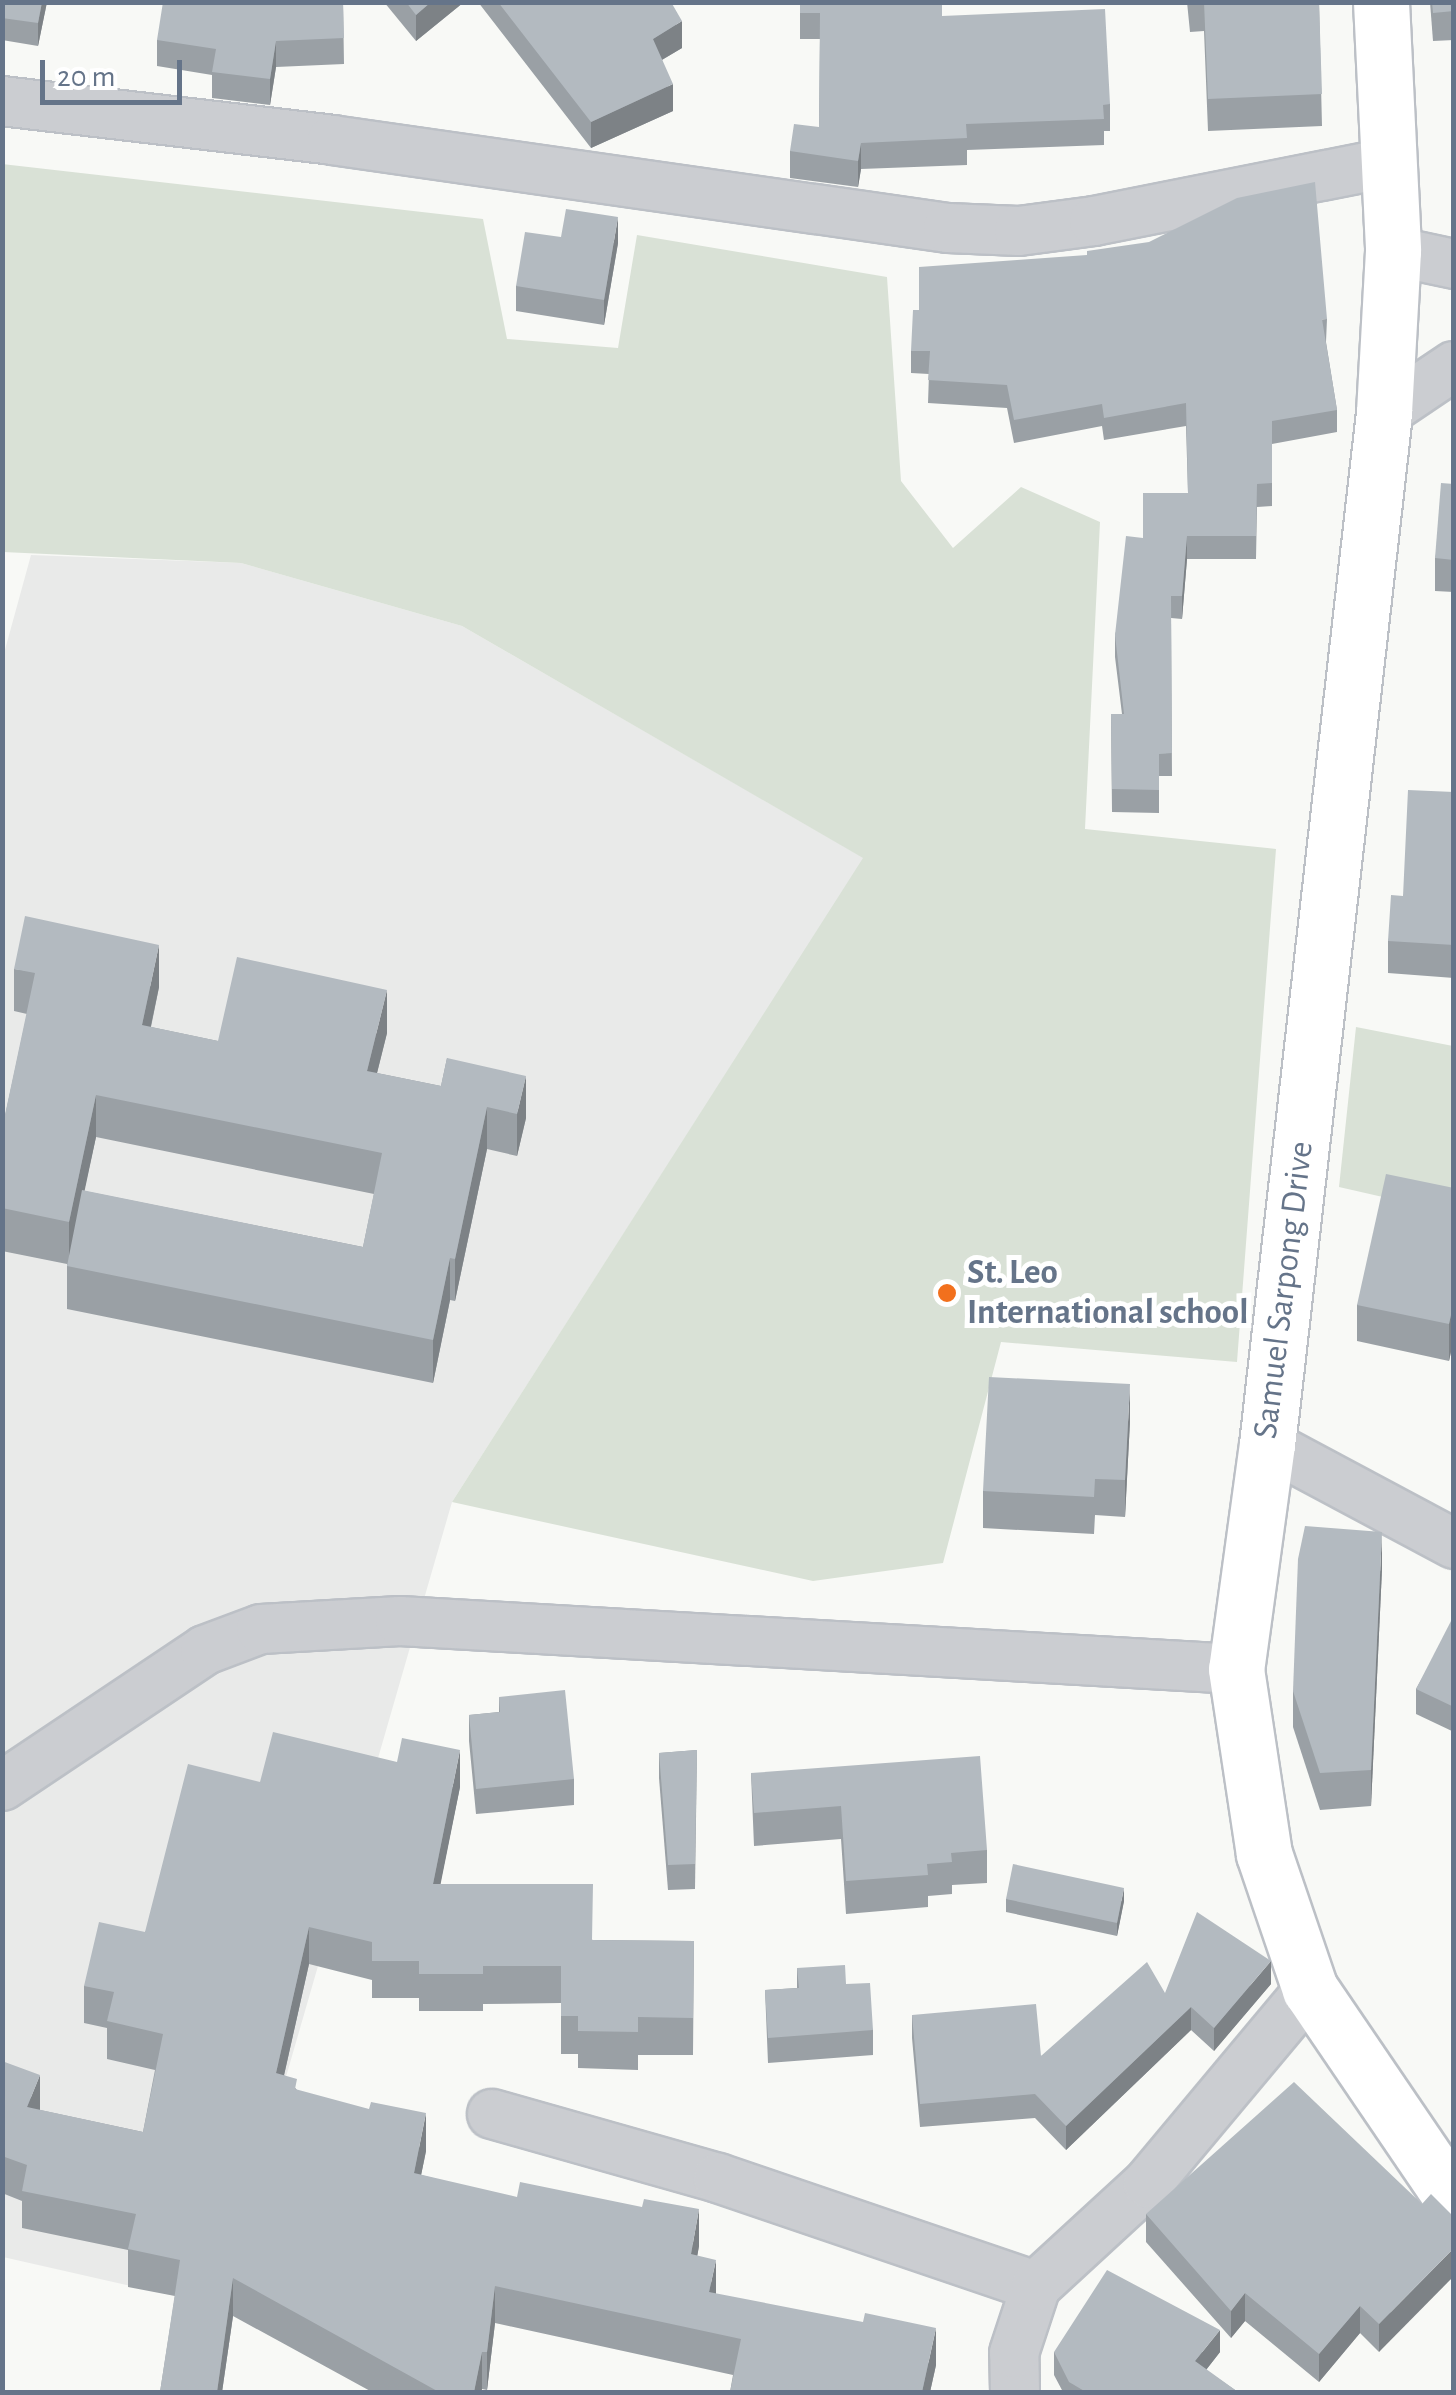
<!DOCTYPE html>
<html>
<head>
<meta charset="utf-8">
<style>
	body { margin:0 }
	#map { position:relative; width:1456px; height:2395px; overflow:hidden; background:#f8f9f6; font-family:"Alegreya Sans",sans-serif }
	div>[style] { position:absolute }
	[style*='--x'] { left:calc(var(--x)*1px); top:calc(var(--y)*1px); width:calc(var(--w)*1px); rotate:calc(var(--a)*1deg) }
	.built>* { inset:0; background:#e9eae9 }
	.green>* { inset:0; background:#d9e1d6 }
	.roads { filter:drop-shadow(2px 0 #bcc0c6) drop-shadow(-2px 0 #bcc0c6) drop-shadow(0 2px #bcc0c6) drop-shadow(0 -2px #bcc0c6) }
	.street>* { height:48px; margin:-24px; padding:0 24px; transform-origin:24px; border-radius:24px; background:#cbcdd1 }
	.secondary>* { height:55px; margin:-27.5px; padding:0 27.5px; transform-origin:27.5px; border-radius:27.5px; background:#fff }
	.wall>* { inset:0; background:#9aa0a5 }
	.shaded-wall>* { inset:0; background:#7d8286 }
	.building>* { inset:0; background:#b3bac0 }
	.dots>* { width:28px; height:28px; translate:-50% -50%; box-sizing:border-box; border:5px solid #fff; border-radius:50% }
	span { translate:-50% -50%; white-space:nowrap; text-align:center; line-height:1.15; -webkit-text-stroke:10px #fff; paint-order:stroke }
	.poi-label { font-size:35px; color:#657489; font-weight:700 }
	.left { translate:0 -50%; text-align:left }
	.street-label { font-size:35px; color:#657489 }
	.frame { position:absolute; inset:0; border:5px solid #657489; pointer-events:none }
	.scale { position:absolute; left:40px; top:60px; width:142px; height:45px; box-sizing:border-box; border:5px solid #657489; border-top:0; padding-left:12px; font-size:30px; line-height:35px; white-space:nowrap; color:#657489; -webkit-text-stroke:8px #fff; paint-order:stroke }
</style>
</head>
<body>
<div id="map">
	<div class="built">
		<div style="clip-path:polygon(31px 555px,241px 563px,462px 626px,864px 858px,452px 1502px,277px 2108px,250px 2313px,3px 2257px,3px 657px)"></div>
	</div>
	<div class="green">
		<div style="clip-path:polygon(2px 164px,483px 219px,507px 339px,618px 348px,637px 235px,887px 277px,901px 481px,953px 548px,1021px 487px,1100px 522px,1085px 829px,1276px 849px,1237px 1362px,1001px 1342px,943px 1563px,813px 1581px,452px 1502px,863px 858px,462px 626px,241px 563px,3px 552px)"></div>
		<div style="clip-path:polygon(1356px 1027px,1453px 1046px,1453px 1213px,1339px 1187px)"></div>
	</div>
	<div class="roads">
		<div class="street">
			<div style="--x:2;--y:101;--w:332;--a:6.7"></div>
			<div style="--x:332;--y:140;--w:622;--a:8.13"></div>
			<div style="--x:948;--y:228;--w:71;--a:2.4"></div>
			<div style="--x:1019;--y:231;--w:76;--a:-7.6"></div>
			<div style="--x:1094;--y:221;--w:298;--a:-11.2"></div>
			<div style="--x:1393;--y:251;--w:62;--a:12"></div>
			<div style="--x:1384;--y:413;--w:84;--a:-33.9"></div>
			<div style="--x:1267;--y:1444;--w:212;--a:28.1"></div>
			<div style="--x:2;--y:1786;--w:244;--a:-33.8"></div>
			<div style="--x:205;--y:1650;--w:60;--a:-20.6"></div>
			<div style="--x:261;--y:1629;--w:139;--a:-3.3"></div>
			<div style="--x:400;--y:1621;--w:837;--a:3.29"></div>
			<div style="--x:492;--y:2114;--w:235;--a:15.8"></div>
			<div style="--x:718;--y:2178;--w:336;--a:18.8"></div>
			<div style="--x:1015;--y:2392;--w:39;--a:-91"></div>
			<div style="--x:1014;--y:2353;--w:71;--a:-71.8"></div>
			<div style="--x:1036;--y:2286;--w:152;--a:-42.6"></div>
			<div style="--x:1148;--y:2183;--w:253;--a:-50.1"></div>
		</div>
		<div class="secondary">
			<div style="--x:1381;--y:2;--w:249;--a:87.2"></div>
			<div style="--x:1393;--y:251;--w:162;--a:93.2"></div>
			<div style="--x:1384;--y:413;--w:1038;--a:96.47"></div>
			<div style="--x:1267;--y:1444;--w:227;--a:97.8"></div>
			<div style="--x:1236;--y:1669;--w:187;--a:81.4"></div>
			<div style="--x:1264;--y:1854;--w:143;--a:71.2"></div>
			<div style="--x:1310;--y:1989;--w:256;--a:55.8"></div>
		</div>
	</div>
	<div class="wall">
		<div style="clip-path:polygon(2px 2px,47px 2px,38px 46px,2px 40px)"></div>
		<div style="clip-path:polygon(343px 2px,344px 64px,276px 67px,270px 105px,212px 98px,212px 75px,157px 66px,157px 40px)"></div>
		<div style="clip-path:polygon(384px 2px,464px 2px,416px 41px)"></div>
		<div style="clip-path:polygon(478px 2px,671px 2px,682px 48px,662px 60px,673px 111px,591px 148px)"></div>
		<div style="clip-path:polygon(800px 2px,942px 16px,1110px 104px,1110px 131px,1104px 131px,1104px 145px,967px 150px,967px 165px,861px 169px,858px 187px,790px 178px,790px 151px,819px 127px,820px 39px,800px 39px)"></div>
		<div style="clip-path:polygon(1187px 2px,1319px 2px,1322px 126px,1208px 131px,1204px 31px,1190px 32px)"></div>
		<div style="clip-path:polygon(1430px 2px,1454px 2px,1454px 40px,1433px 41px)"></div>
		<div style="clip-path:polygon(561px 237px,618px 243px,604px 325px,516px 311px,516px 286px)"></div>
		<div style="clip-path:polygon(1327px 319px,1326px 342px,1337px 410px,1337px 432px,1272px 444px,1272px 506px,1257px 507px,1256px 559px,1187px 559px,1182px 619px,1171px 618px,1172px 776px,1159px 776px,1159px 813px,1112px 812px,1111px 714px,1122px 714px,1115px 657px,1115px 635px,1143px 538px,1188px 493px,1186px 426px,1104px 440px,1102px 426px,1014px 443px,1007px 408px,928px 403px,929px 374px,911px 373px,911px 351px)"></div>
		<div style="clip-path:polygon(1454px 484px,1454px 592px,1435px 591px,1435px 558px)"></div>
		<div style="clip-path:polygon(1454px 792px,1454px 978px,1388px 973px,1388px 941px,1403px 896px)"></div>
		<div style="clip-path:polygon(evenodd,14px 969px,159px 987px,151px 1027px,218px 1041px,387px 1033px,377px 1073px,441px 1086px,447px 1058px,526px 1118px,517px 1156px,487px 1149px,455px 1301px,450px 1300px,433px 1383px,67px 1309px,67px 1264px,2px 1251px,2px 1130px,27px 1014px,14px 1011px,14px 969px,96px 1137px,374px 1194px,363px 1247px,84px 1191px,96px 1137px)"></div>
		<div style="clip-path:polygon(1454px 1188px,1454px 1338px,1449px 1361px,1357px 1341px,1357px 1305px)"></div>
		<div style="clip-path:polygon(1130px 1421px,1125px 1517px,1095px 1515px,1094px 1534px,983px 1528px,983px 1491px)"></div>
		<div style="clip-path:polygon(1382px 1569px,1371px 1806px,1320px 1810px,1293px 1727px,1293px 1691px)"></div>
		<div style="clip-path:polygon(1454px 1622px,1454px 1732px,1416px 1714px,1416px 1689px)"></div>
		<div style="clip-path:polygon(499px 1697px,574px 1779px,574px 1805px,476px 1814px,469px 1741px,469px 1715px,499px 1712px)"></div>
		<div style="clip-path:polygon(697px 1750px,695px 1889px,668px 1890px,659px 1778px,659px 1753px)"></div>
		<div style="clip-path:polygon(751px 1773px,987px 1850px,987px 1883px,952px 1885px,952px 1894px,928px 1896px,928px 1907px,846px 1914px,841px 1839px,754px 1846px)"></div>
		<div style="clip-path:polygon(260px 1782px,460px 1787px,440px 1884px,593px 1940px,694px 1941px,693px 2055px,638px 2055px,638px 2070px,578px 2068px,578px 2054px,561px 2054px,561px 2003px,483px 2004px,483px 2011px,419px 2011px,419px 1998px,372px 1998px,372px 1980px,309px 1964px,284px 2075px,297px 2090px,426px 2151px,421px 2175px,699px 2246px,697px 2256px,716px 2294px,936px 2365px,930px 2392px,730px 2392px,733px 2375px,495px 2323px,487px 2390px,482px 2389px,481px 2392px,372px 2392px,233px 2316px,222px 2392px,160px 2392px,175px 2296px,128px 2287px,128px 2250px,22px 2228px,22px 2201px,2px 2193px,2px 2061px,40px 2110px,143px 2132px,155px 2070px,107px 2059px,107px 2028px,84px 2023px,84px 1986px,145px 1932px)"></div>
		<div style="clip-path:polygon(1006px 1899px,1124px 1901px,1117px 1936px,1006px 1912px)"></div>
		<div style="clip-path:polygon(797px 1968px,846px 1984px,873px 2030px,873px 2055px,768px 2063px,765px 1990px,797px 1988px)"></div>
		<div style="clip-path:polygon(1271px 1984px,1214px 2051px,1191px 2030px,1066px 2150px,1035px 2118px,920px 2127px,912px 2038px,912px 2015px,1041px 2056px,1165px 1993px)"></div>
		<div style="clip-path:polygon(1422px 2204px,1379px 2352px,1360px 2333px,1319px 2382px,1245px 2321px,1231px 2338px,1146px 2242px,1146px 2214px)"></div>
		<div style="clip-path:polygon(1054px 2352px,1220px 2352px,1206px 2370px,1238px 2392px,1063px 2392px,1054px 2375px)"></div>
	</div>
	<div class="shaded-wall">
		<div style="clip-path:polygon(42px 2px,47px 2px,38px 46px,38px 23px)"></div>
		<div style="clip-path:polygon(431px 2px,464px 2px,416px 41px,416px 15px)"></div>
		<div style="clip-path:polygon(682px 21px,682px 48px,653px 65px,653px 39px)"></div>
		<div style="clip-path:polygon(276px 41px,276px 67px,270px 105px,270px 79px)"></div>
		<div style="clip-path:polygon(673px 84px,673px 111px,591px 148px,591px 122px)"></div>
		<div style="clip-path:polygon(861px 143px,861px 169px,858px 187px,858px 161px)"></div>
		<div style="clip-path:polygon(618px 217px,618px 243px,604px 325px,604px 300px)"></div>
		<div style="clip-path:polygon(1187px 536px,1187px 559px,1182px 619px,1182px 596px)"></div>
		<div style="clip-path:polygon(159px 945px,159px 987px,142px 1068px,142px 1025px)"></div>
		<div style="clip-path:polygon(387px 990px,387px 1033px,367px 1113px,367px 1071px)"></div>
		<div style="clip-path:polygon(526px 1076px,526px 1118px,517px 1156px,517px 1114px)"></div>
		<div style="clip-path:polygon(96px 1095px,96px 1137px,69px 1264px,69px 1222px)"></div>
		<div style="clip-path:polygon(487px 1107px,487px 1149px,455px 1301px,455px 1259px)"></div>
		<div style="clip-path:polygon(450px 1258px,450px 1300px,433px 1383px,433px 1340px)"></div>
		<div style="clip-path:polygon(1454px 1301px,1454px 1338px,1449px 1361px,1449px 1324px)"></div>
		<div style="clip-path:polygon(1130px 1384px,1130px 1421px,1125px 1517px,1125px 1480px)"></div>
		<div style="clip-path:polygon(1382px 1532px,1382px 1569px,1371px 1806px,1371px 1770px)"></div>
		<div style="clip-path:polygon(460px 1750px,460px 1787px,433px 1922px,433px 1884px)"></div>
		<div style="clip-path:polygon(1124px 1888px,1124px 1901px,1117px 1936px,1117px 1923px)"></div>
		<div style="clip-path:polygon(309px 1927px,309px 1964px,276px 2111px,276px 2073px)"></div>
		<div style="clip-path:polygon(1271px 1961px,1271px 1984px,1214px 2051px,1214px 2028px)"></div>
		<div style="clip-path:polygon(1191px 2007px,1191px 2030px,1066px 2150px,1066px 2126px)"></div>
		<div style="clip-path:polygon(40px 2075px,40px 2112px,27px 2107px)"></div>
		<div style="clip-path:polygon(426px 2113px,426px 2151px,414px 2210px,414px 2173px)"></div>
		<div style="clip-path:polygon(699px 2209px,699px 2246px,691px 2292px,691px 2254px)"></div>
		<div style="clip-path:polygon(1454px 2248px,1454px 2276px,1379px 2352px,1379px 2324px)"></div>
		<div style="clip-path:polygon(716px 2260px,716px 2297px,709px 2292px)"></div>
		<div style="clip-path:polygon(233px 2278px,233px 2316px,222px 2392px,217px 2392px)"></div>
		<div style="clip-path:polygon(495px 2286px,495px 2323px,487px 2390px,487px 2352px)"></div>
		<div style="clip-path:polygon(1245px 2293px,1245px 2321px,1231px 2338px,1231px 2311px)"></div>
		<div style="clip-path:polygon(1360px 2306px,1360px 2333px,1319px 2382px,1319px 2354px)"></div>
		<div style="clip-path:polygon(936px 2328px,936px 2365px,930px 2392px,922px 2392px)"></div>
		<div style="clip-path:polygon(1220px 2330px,1220px 2352px,1195px 2384px,1195px 2361px)"></div>
		<div style="clip-path:polygon(482px 2352px,482px 2389px,481px 2392px,474px 2392px)"></div>
	</div>
	<div class="building">
		<div style="clip-path:polygon(2px 2px,42px 2px,38px 23px,2px 18px)"></div>
		<div style="clip-path:polygon(163px 2px,343px 2px,344px 38px,276px 41px,270px 79px,212px 72px,216px 49px,157px 40px)"></div>
		<div style="clip-path:polygon(406px 2px,431px 2px,416px 15px)"></div>
		<div style="clip-path:polygon(498px 2px,671px 2px,682px 21px,653px 39px,673px 84px,591px 122px)"></div>
		<div style="clip-path:polygon(800px 2px,942px 2px,942px 16px,1105px 9px,1110px 104px,1103px 105px,1104px 119px,966px 124px,967px 138px,861px 143px,858px 161px,790px 151px,794px 124px,819px 127px,820px 13px,800px 13px)"></div>
		<div style="clip-path:polygon(1204px 2px,1319px 2px,1322px 94px,1208px 99px)"></div>
		<div style="clip-path:polygon(1432px 2px,1454px 2px,1454px 11px,1433px 13px)"></div>
		<div style="clip-path:polygon(1315px 182px,1327px 319px,1322px 319px,1337px 410px,1272px 421px,1272px 483px,1257px 484px,1256px 536px,1187px 536px,1182px 596px,1171px 596px,1172px 753px,1159px 754px,1159px 790px,1112px 789px,1111px 714px,1124px 714px,1115px 635px,1126px 536px,1143px 538px,1143px 493px,1188px 493px,1186px 403px,1104px 418px,1102px 404px,1014px 420px,1007px 385px,928px 380px,930px 351px,911px 351px,913px 310px,919px 310px,919px 267px,1087px 255px,1087px 251px,1149px 242px,1237px 198px)"></div>
		<div style="clip-path:polygon(566px 209px,618px 217px,604px 300px,516px 286px,525px 232px,561px 237px)"></div>
		<div style="clip-path:polygon(1441px 483px,1454px 484px,1454px 560px,1435px 558px)"></div>
		<div style="clip-path:polygon(1408px 790px,1454px 792px,1454px 945px,1388px 941px,1391px 895px,1403px 896px)"></div>
		<div style="clip-path:polygon(25px 916px,159px 945px,142px 1025px,218px 1041px,237px 957px,387px 990px,367px 1071px,441px 1086px,447px 1058px,526px 1076px,517px 1114px,487px 1107px,455px 1259px,450px 1258px,433px 1340px,67px 1266px,82px 1190px,363px 1247px,382px 1153px,96px 1095px,69px 1222px,2px 1208px,2px 1129px,35px 973px,14px 969px)"></div>
		<div style="clip-path:polygon(1386px 1174px,1454px 1188px,1454px 1301px,1449px 1324px,1357px 1305px)"></div>
		<div style="clip-path:polygon(989px 1377px,1130px 1384px,1125px 1480px,1095px 1479px,1094px 1497px,983px 1491px)"></div>
		<div style="clip-path:polygon(1305px 1526px,1382px 1532px,1371px 1770px,1320px 1773px,1293px 1691px,1298px 1559px)"></div>
		<div style="clip-path:polygon(1451px 1621px,1454px 1622px,1454px 1707px,1416px 1689px)"></div>
		<div style="clip-path:polygon(565px 1690px,574px 1779px,476px 1789px,469px 1715px,500px 1712px,499px 1697px)"></div>
		<div style="clip-path:polygon(273px 1732px,397px 1762px,402px 1738px,460px 1750px,433px 1884px,593px 1884px,592px 1940px,694px 1941px,693px 2018px,638px 2017px,638px 2032px,578px 2031px,578px 2016px,561px 2016px,561px 1966px,483px 1966px,483px 1974px,419px 1974px,419px 1961px,372px 1961px,372px 1942px,309px 1927px,276px 2073px,297px 2079px,295px 2089px,369px 2109px,371px 2102px,426px 2113px,414px 2173px,517px 2197px,520px 2182px,642px 2207px,644px 2199px,699px 2209px,691px 2254px,716px 2260px,709px 2292px,863px 2322px,865px 2313px,936px 2328px,922px 2392px,730px 2392px,741px 2339px,495px 2286px,487px 2352px,482px 2352px,474px 2392px,439px 2392px,233px 2278px,217px 2392px,160px 2392px,180px 2260px,128px 2249px,136px 2214px,22px 2191px,27px 2165px,2px 2156px,2px 2061px,40px 2075px,27px 2107px,143px 2132px,163px 2034px,107px 2021px,114px 1992px,84px 1986px,99px 1922px,145px 1932px,188px 1764px,260px 1782px)"></div>
		<div style="clip-path:polygon(697px 1750px,695px 1864px,668px 1865px,659px 1753px)"></div>
		<div style="clip-path:polygon(980px 1756px,987px 1850px,951px 1853px,952px 1862px,927px 1864px,928px 1875px,846px 1881px,841px 1806px,754px 1813px,751px 1773px)"></div>
		<div style="clip-path:polygon(1013px 1864px,1124px 1888px,1117px 1923px,1006px 1899px)"></div>
		<div style="clip-path:polygon(1197px 1912px,1271px 1961px,1214px 2028px,1191px 2007px,1066px 2126px,1035px 2094px,920px 2104px,912px 2015px,1036px 2004px,1041px 2056px,1147px 1962px,1165px 1993px)"></div>
		<div style="clip-path:polygon(845px 1965px,846px 1984px,870px 1983px,873px 2030px,768px 2038px,765px 1990px,799px 1988px,797px 1968px)"></div>
		<div style="clip-path:polygon(1294px 2082px,1422px 2204px,1431px 2194px,1454px 2217px,1454px 2248px,1379px 2324px,1360px 2306px,1319px 2354px,1245px 2293px,1231px 2311px,1146px 2214px)"></div>
		<div style="clip-path:polygon(1107px 2270px,1220px 2330px,1195px 2361px,1238px 2392px,1086px 2392px,1069px 2382px,1054px 2352px)"></div>
	</div>
	<div class="dots">
		<div style="left:947px;top:1293px;background:#f2701d"></div>
	</div>
	<div class="poi-label">
		<span class="left" style="left:967px;top:1293px">St. Leo<br>International school</span>
	</div>
	<div class="street-label">
		<span style="left:1284px;top:1290px;rotate:-83deg">Samuel Sarpong Drive</span>
	</div>
	<div class="frame"></div>
	<div class="scale">20 m</div>
</div>
</body>
</html>
